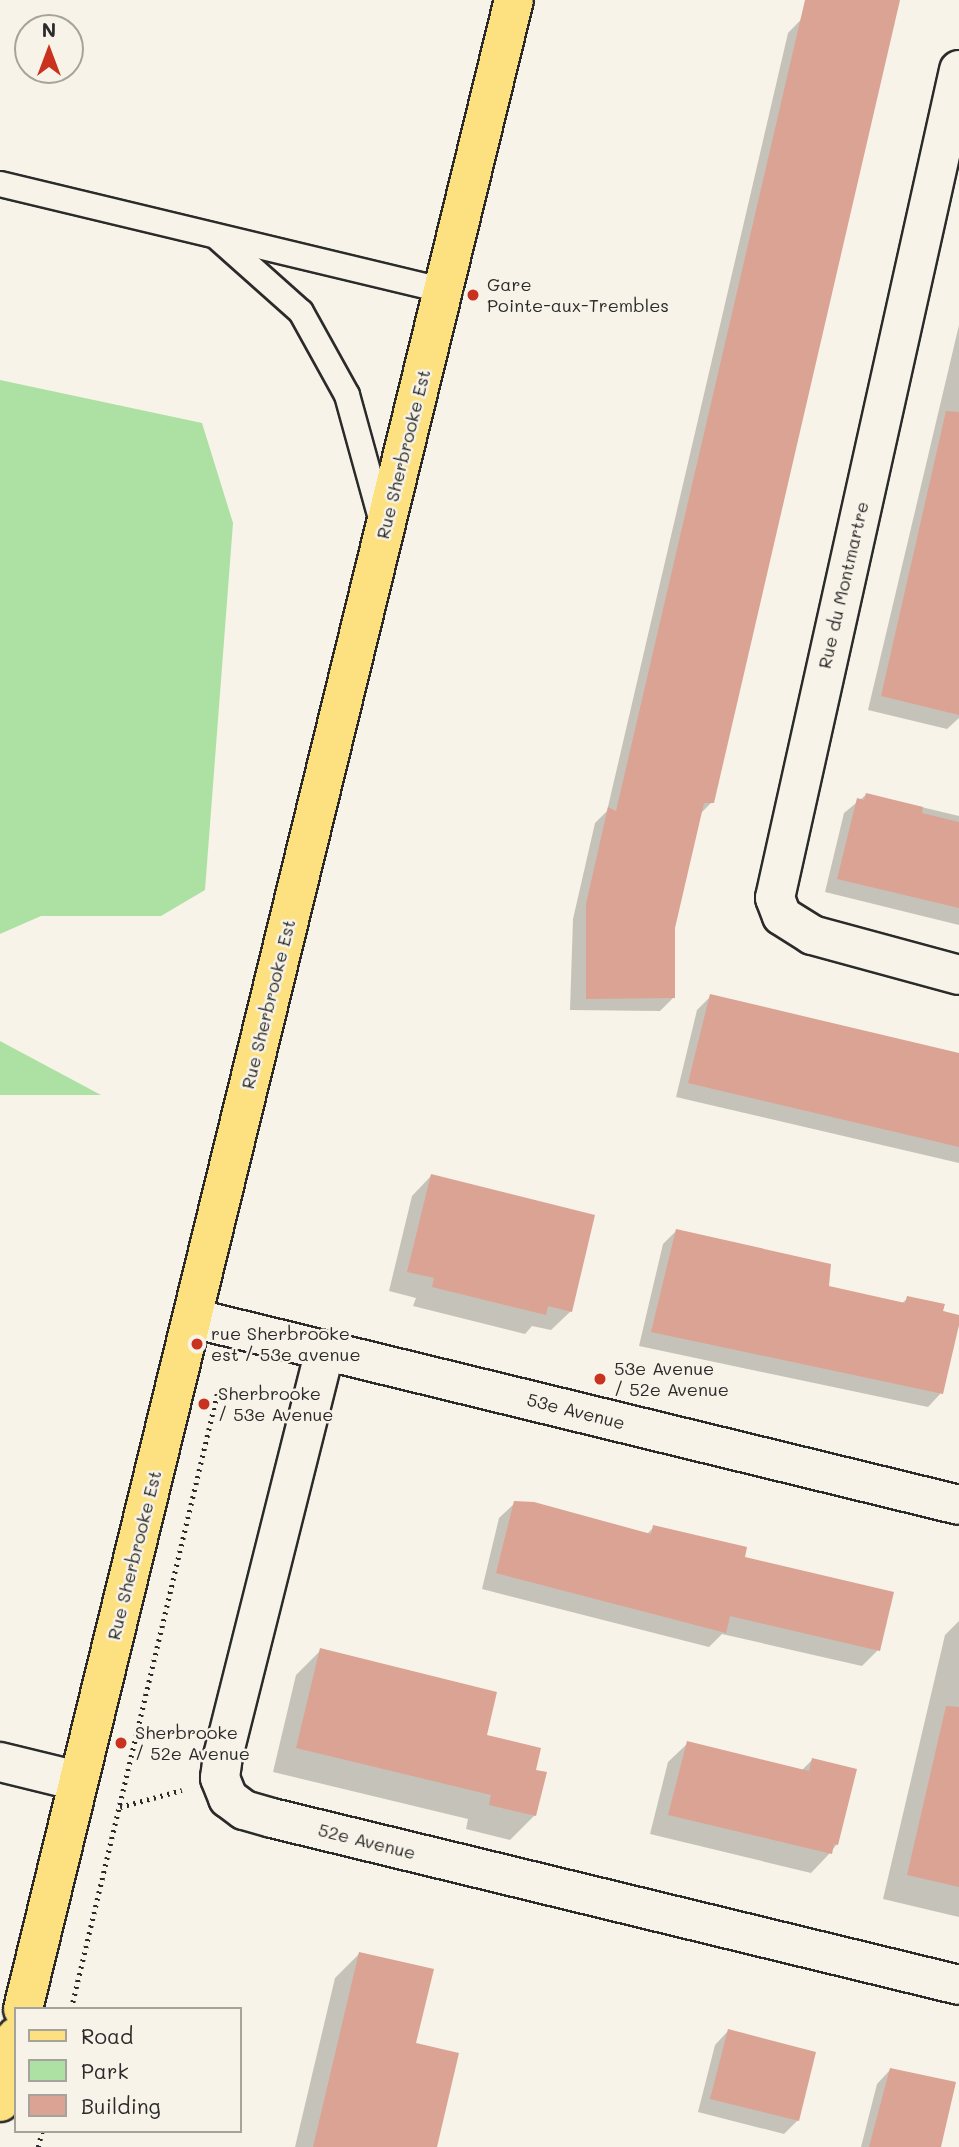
<!DOCTYPE html>
<html>
<head>
<meta charset="utf-8">
<style>
	body { margin:0 }
	#map { position:relative; width:959px; height:2147px; overflow:hidden; background:#f7f3e8; font-family:Mali,sans-serif }
	div>[style] { position:absolute }
	[style*='--x'] { left:calc(var(--x)*1px); top:calc(var(--y)*1px); width:calc(var(--w)*1px); rotate:calc(var(--a)*1deg) }
	.green>* { inset:0; background:#ade1a3 }
	.shadow>* { inset:0; background:#0003 }
	.building>* { inset:0; background:#dba394 }
	.path>* { height:4.5px; margin-top:-2.25px; transform-origin:0; background:repeating-linear-gradient(90deg,#2b2b2b 0 2px,transparent 0 7px) }
	.roads { filter:drop-shadow(2px 0 #2b2b2b) drop-shadow(-2px 0 #2b2b2b) drop-shadow(0 2px #2b2b2b) drop-shadow(0 -2px #2b2b2b) }
	.service>* { height:24px; margin:-12px; padding:0 12px; transform-origin:12px; border-radius:12px; background:#f7f3e8 }
	.minor>* { height:38px; margin:-19px; padding:0 19px; transform-origin:19px; border-radius:19px; background:#f7f3e8 }
	.primary>* { height:38px; margin:-19px; padding:0 19px; transform-origin:19px; border-radius:19px; background:#fde080 }
	.dots>* { width:19px; height:19px; translate:-50% -50%; box-sizing:border-box; border:4px solid #f7f3e8; border-radius:50% }
	span { translate:-50% -50%; white-space:nowrap; text-align:center; line-height:1.15; -webkit-text-stroke:5px #f7f3e8; paint-order:stroke }
	.poi-label { font-size:18px; color:#2b2b2b }
	.left { translate:0 -50%; text-align:left }
	.street-label { font-size:18px; color:#2b2b2b }
	.legend { position:absolute; left:14px; top:2007px; width:228px; height:126px; box-sizing:border-box; background:#f7f3e8; border:2px solid #a5a39c; margin:0; padding:9px 12px; list-style:none; font-size:21px; color:#2b2b2b }
	.legend li { display:flex; align-items:center; gap:14px; height:35px }
	.legend b { width:35px; border:2px solid #a5a39c }
	.north { position:absolute; left:14px; top:14px; width:70px; height:70px; box-sizing:border-box; background:#f7f3e8; border:2px solid #a5a39c; border-radius:50%; rotate:0deg; font-size:19px; font-weight:700; line-height:28px; text-align:center; color:#2b2b2b }
	.north::after { content:''; display:block; margin:auto; width:24px; height:32px; background:#c8321e; clip-path:polygon(50% 0,100% 100%,50% 72%,0 100%) }
</style>
</head>
<body>
<div id="map">
	<div class="green">
		<div style="clip-path:polygon(0 380px,202px 423px,233px 523px,205px 890px,161px 916px,41px 916px,0 934px)"></div>
		<div style="clip-path:polygon(0 1041px,101px 1095px,0 1095px)"></div>
	</div>
	<div class="shadow">
		<div style="clip-path:polygon(820px 0,898px 0,712px 802px,700px 814px,673px 928px,673px 998px,660px 1011px,570px 1010px,573px 919px,595px 823px,607px 811px,788px 33px)"></div>
		<div style="clip-path:polygon(959px 325px,959px 718px,947px 729px,868px 710px)"></div>
		<div style="clip-path:polygon(867px 794px,959px 816px,959px 925px,825px 892px,844px 813px)"></div>
		<div style="clip-path:polygon(711px 996px,959px 1054px,959px 1163px,676px 1097px,697px 1010px)"></div>
		<div style="clip-path:polygon(431px 1176px,571px 1311px,551px 1330px,532px 1326px,525px 1334px,413px 1306px,416px 1298px,389px 1291px,412px 1196px)"></div>
		<div style="clip-path:polygon(677px 1230px,827px 1288px,901px 1304px,908px 1298px,959px 1317px,941px 1393px,928px 1407px,639px 1346px,663px 1244px)"></div>
		<div style="clip-path:polygon(515px 1503px,646px 1535px,654px 1527px,743px 1558px,878px 1650px,862px 1666px,722px 1634px,709px 1647px,482px 1589px,499px 1518px)"></div>
		<div style="clip-path:polygon(959px 1621px,959px 1917px,883px 1899px,945px 1635px)"></div>
		<div style="clip-path:polygon(321px 1650px,485px 1736px,534px 1771px,535px 1815px,510px 1840px,466px 1829px,468px 1819px,273px 1772px,296px 1675px)"></div>
		<div style="clip-path:polygon(688px 1743px,801px 1771px,812px 1760px,837px 1844px,830px 1853px,811px 1873px,650px 1834px,668px 1762px)"></div>
		<div style="clip-path:polygon(359px 1954px,414px 2044px,435px 2147px,295px 2147px,335px 1978px)"></div>
		<div style="clip-path:polygon(728px 2031px,798px 2120px,784px 2134px,698px 2112px,715px 2045px)"></div>
		<div style="clip-path:polygon(890px 2070px,938px 2147px,861px 2147px,877px 2084px)"></div>
	</div>
	<div class="building">
		<div style="clip-path:polygon(805px 0,900px 0,714px 803px,704px 803px,675px 928px,675px 998px,586px 999px,586px 904px,608px 807px,616px 811px)"></div>
		<div style="clip-path:polygon(946px 411px,959px 412px,959px 715px,881px 696px)"></div>
		<div style="clip-path:polygon(866px 793px,923px 807px,922px 813px,959px 822px,959px 908px,837px 879px,857px 798px,864px 800px)"></div>
		<div style="clip-path:polygon(710px 994px,959px 1053px,959px 1147px,688px 1083px)"></div>
		<div style="clip-path:polygon(431px 1174px,595px 1215px,572px 1312px,548px 1306px,546px 1315px,432px 1287px,434px 1278px,407px 1272px)"></div>
		<div style="clip-path:polygon(676px 1229px,831px 1264px,829px 1286px,905px 1303px,907px 1296px,945px 1304px,943px 1311px,959px 1315px,959px 1325px,943px 1394px,651px 1332px)"></div>
		<div style="clip-path:polygon(514px 1501px,534px 1502px,651px 1534px,653px 1525px,747px 1547px,745px 1557px,894px 1592px,880px 1651px,730px 1616px,726px 1633px,496px 1573px)"></div>
		<div style="clip-path:polygon(320px 1648px,497px 1692px,487px 1735px,541px 1748px,536px 1770px,547px 1772px,536px 1816px,489px 1805px,491px 1795px,296px 1748px)"></div>
		<div style="clip-path:polygon(946px 1706px,959px 1707px,959px 1887px,907px 1875px)"></div>
		<div style="clip-path:polygon(687px 1741px,809px 1771px,812px 1758px,857px 1769px,838px 1845px,834px 1844px,832px 1854px,668px 1815px)"></div>
		<div style="clip-path:polygon(359px 1952px,434px 1969px,416px 2043px,459px 2053px,437px 2147px,313px 2147px)"></div>
		<div style="clip-path:polygon(728px 2029px,816px 2052px,799px 2121px,710px 2099px)"></div>
		<div style="clip-path:polygon(890px 2068px,956px 2082px,941px 2147px,869px 2147px)"></div>
	</div>
	<div class="path">
		<div style="--x:120;--y:1807;--w:64;--a:-15.3"></div>
		<div style="--x:71;--y:2009;--w:636;--a:-76.64"></div>
		<div style="--x:38;--y:2147;--w:16;--a:-76"></div>
	</div>
	<div class="roads">
		<div class="service">
			<div style="--x:0;--y:184;--w:457;--a:13.5"></div>
			<div style="--x:218;--y:238;--w:111;--a:41.7"></div>
			<div style="--x:301;--y:312;--w:95;--a:61"></div>
			<div style="--x:347;--y:395;--w:132;--a:74.6"></div>
		</div>
		<div class="minor">
			<div style="--x:959;--y:70;--w:848;--a:102.53"></div>
			<div style="--x:775;--y:898;--w:19;--a:69"></div>
			<div style="--x:782;--y:916;--w:36;--a:32"></div>
			<div style="--x:812;--y:935;--w:152;--a:15.2"></div>
			<div style="--x:192;--y:1318;--w:789;--a:13.7"></div>
			<div style="--x:325;--y:1350;--w:419;--a:104.1"></div>
			<div style="--x:223;--y:1756;--w:22;--a:98"></div>
			<div style="--x:220;--y:1778;--w:22;--a:68"></div>
			<div style="--x:228;--y:1798;--w:20;--a:37"></div>
			<div style="--x:244;--y:1810;--w:29;--a:16"></div>
			<div style="--x:272;--y:1818;--w:707;--a:13.66"></div>
			<div style="--x:0;--y:1762;--w:80;--a:13.7"></div>
		</div>
		<div class="primary">
			<div style="--x:23;--y:2009;--w:2068;--a:-76.27"></div>
			<div style="--x:0;--y:2102;--w:67;--a:-76.2"></div>
		</div>
	</div>
	<div class="dots">
		<div style="left:473px;top:295px;background:#c8321e"></div>
		<div style="left:197px;top:1344px;background:#c8321e"></div>
		<div style="left:600px;top:1379px;background:#c8321e"></div>
		<div style="left:204px;top:1404px;background:#c8321e"></div>
		<div style="left:121px;top:1743px;background:#c8321e"></div>
	</div>
	<div class="poi-label">
		<span class="left" style="left:487px;top:295px">Gare<br>Pointe-aux-Trembles</span>
		<span class="left" style="left:211px;top:1344px">rue Sherbrooke<br>est / 53e avenue</span>
		<span class="left" style="left:614px;top:1379px">53e Avenue<br>/ 52e Avenue</span>
		<span class="left" style="left:218px;top:1404px">Sherbrooke<br>/ 53e Avenue</span>
		<span class="left" style="left:135px;top:1743px">Sherbrooke<br>/ 52e Avenue</span>
	</div>
	<div class="street-label">
		<span style="left:403px;top:454px;rotate:-76deg">Rue Sherbrooke Est</span>
		<span style="left:843px;top:585px;rotate:-77deg">Rue du Montmartre</span>
		<span style="left:268px;top:1004px;rotate:-76deg">Rue Sherbrooke Est</span>
		<span style="left:576px;top:1411px;rotate:14deg">53e Avenue</span>
		<span style="left:134px;top:1555px;rotate:-76deg">Rue Sherbrooke Est</span>
		<span style="left:367px;top:1841px;rotate:14deg">52e Avenue</span>
	</div>
	<ul class="legend">
	<li><b style="height:9px;background:#fde080"></b>Road</li>
	<li><b style="height:19px;background:#ade1a3"></b>Park</li>
	<li><b style="height:19px;background:#dba394"></b>Building</li>
	</ul>
	<div class="north">N</div>
</div>
</body>
</html>
